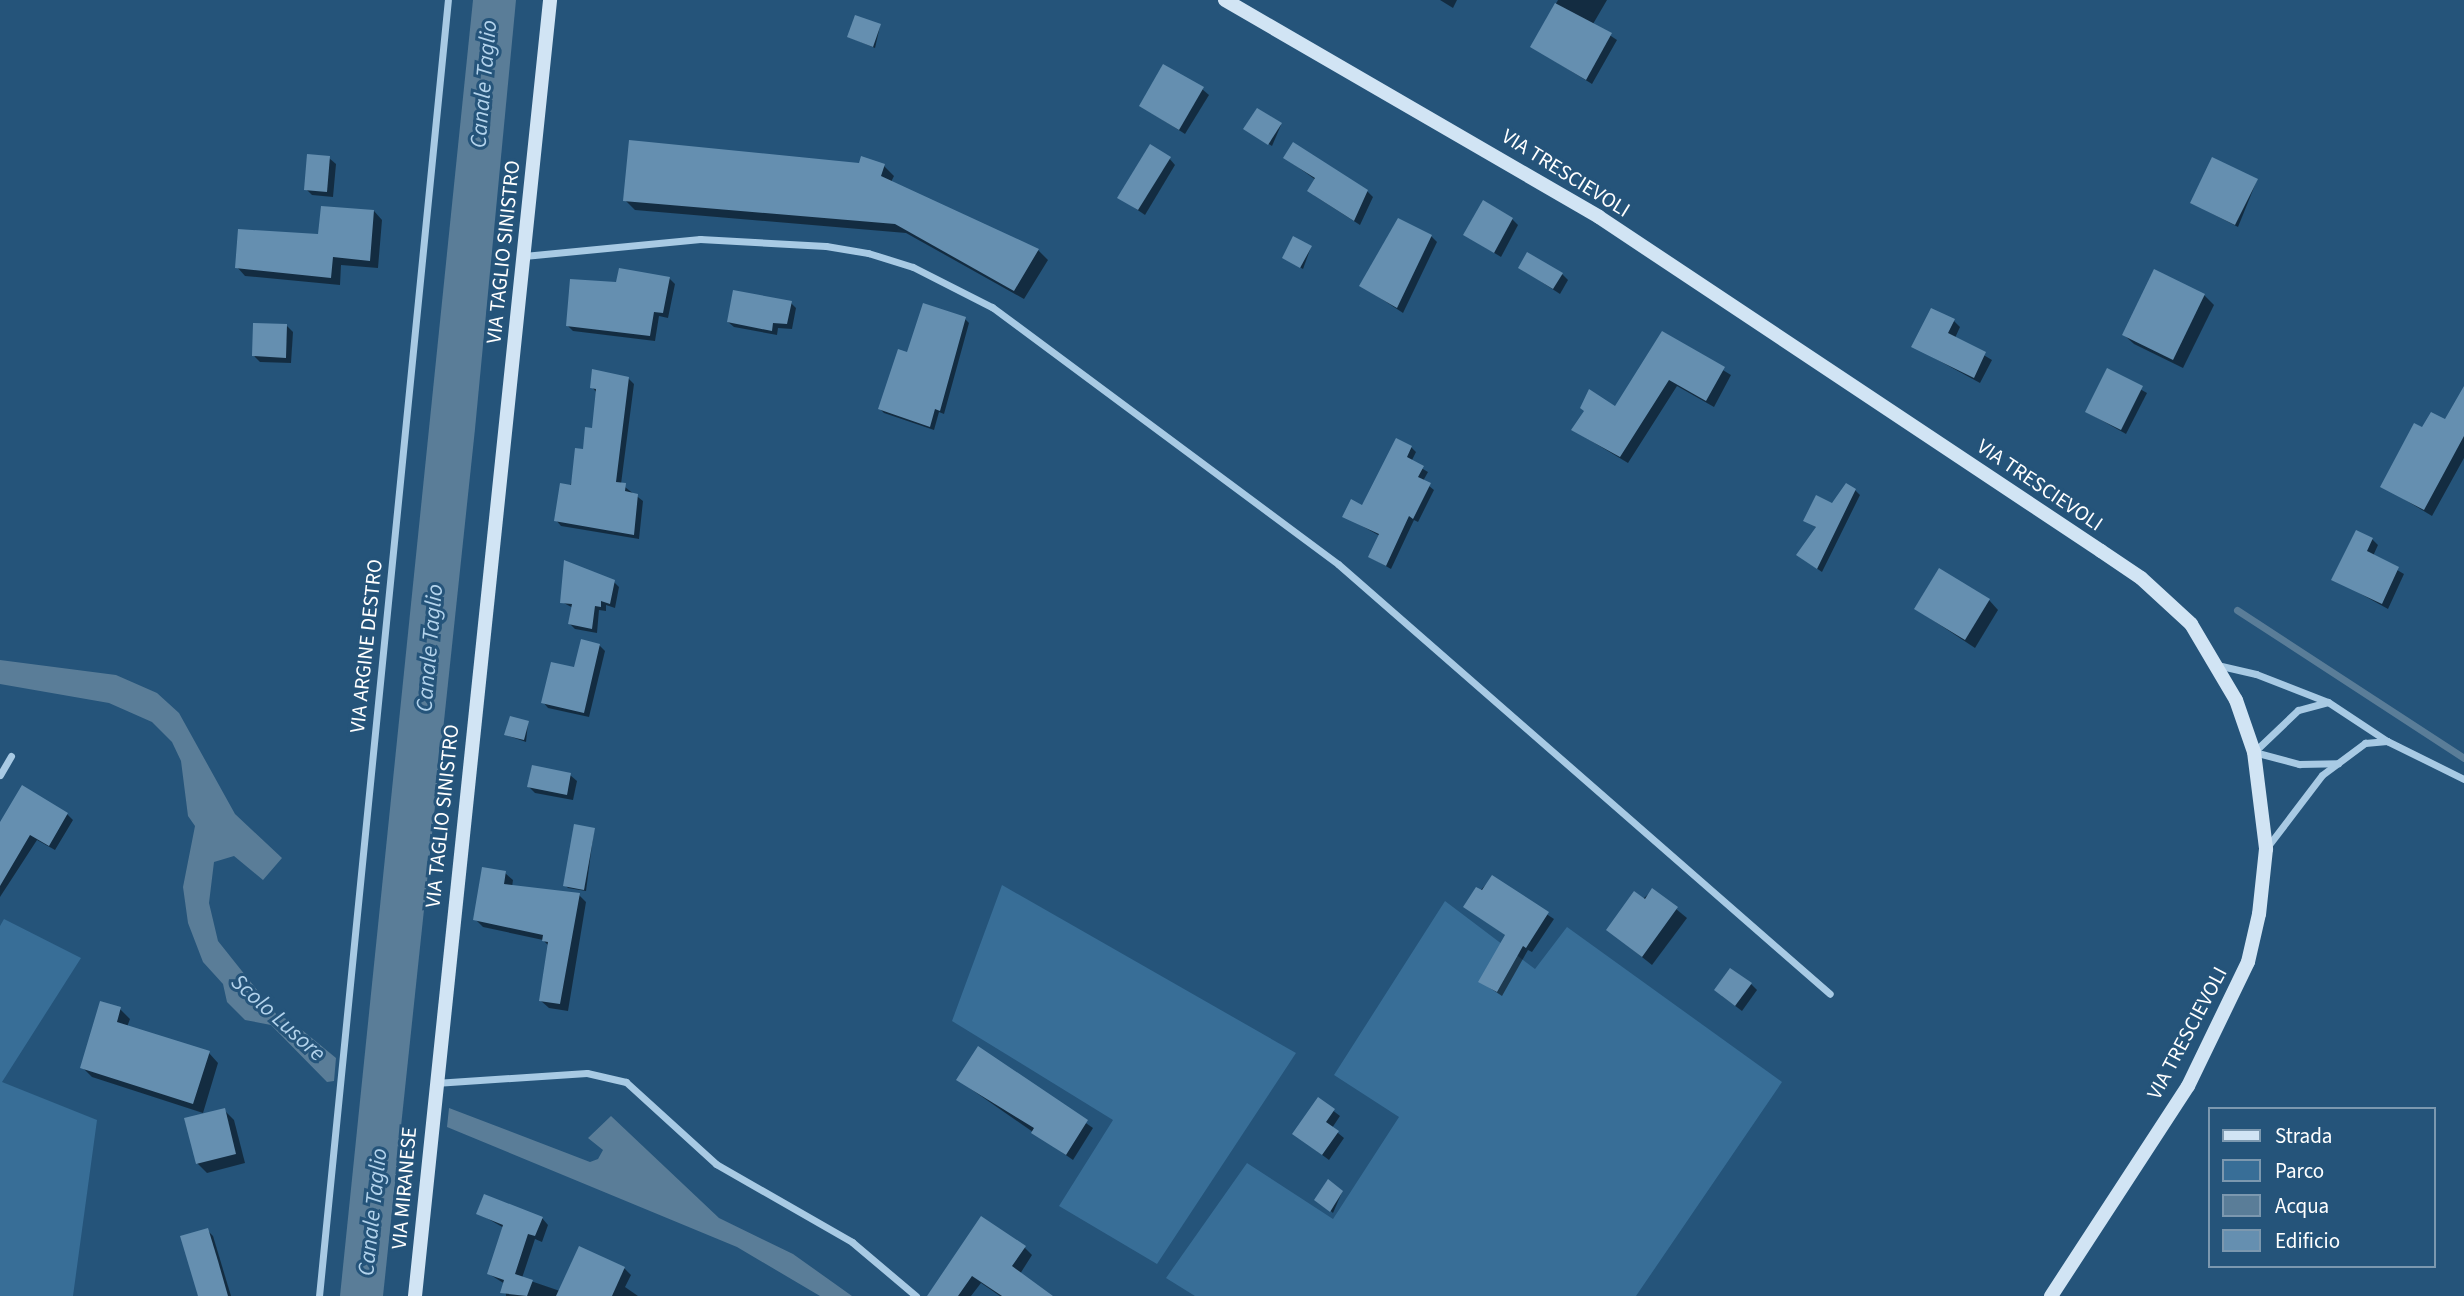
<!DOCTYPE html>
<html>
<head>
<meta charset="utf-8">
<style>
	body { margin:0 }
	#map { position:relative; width:2464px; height:1296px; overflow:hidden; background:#25547a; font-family:"Source Sans 3",sans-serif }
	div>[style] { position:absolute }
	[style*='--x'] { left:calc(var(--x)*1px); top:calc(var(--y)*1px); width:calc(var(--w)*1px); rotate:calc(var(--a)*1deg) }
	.green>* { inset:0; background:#386e97 }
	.water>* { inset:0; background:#5a7d98 }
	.shadow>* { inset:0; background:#0007 }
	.stream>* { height:7px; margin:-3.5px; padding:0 3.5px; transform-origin:3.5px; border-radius:3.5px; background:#5a7d98 }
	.building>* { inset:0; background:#658fb0 }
	.minor>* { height:7px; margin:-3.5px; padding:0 3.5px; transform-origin:3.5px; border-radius:3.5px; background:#a8cae4 }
	.secondary>* { height:14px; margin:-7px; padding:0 7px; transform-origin:7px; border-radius:7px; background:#d1e4f4 }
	span { translate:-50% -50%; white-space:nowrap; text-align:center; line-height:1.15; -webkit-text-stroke:6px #25547a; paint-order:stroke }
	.street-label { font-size:21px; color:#fff }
	.water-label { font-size:23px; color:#b3d3ec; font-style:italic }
	.legend { position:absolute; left:2208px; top:1107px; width:228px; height:161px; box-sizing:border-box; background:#25547a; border:2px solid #7c98af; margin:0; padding:9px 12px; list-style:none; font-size:21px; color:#fff }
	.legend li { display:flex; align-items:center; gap:14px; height:35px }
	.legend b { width:35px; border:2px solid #7c98af }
</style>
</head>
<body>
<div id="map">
	<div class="green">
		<div style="clip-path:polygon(1002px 885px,1296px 1053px,1157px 1264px,1059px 1206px,1113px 1120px,952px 1021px)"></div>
		<div style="clip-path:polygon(1445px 901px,1535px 969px,1567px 927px,1782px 1082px,1636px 1296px,1195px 1296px,1166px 1278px,1247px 1163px,1333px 1219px,1399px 1117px,1334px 1075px)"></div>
		<div style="clip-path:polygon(4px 919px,81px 958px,2px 1082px,97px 1120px,73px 1296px,0 1296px,0 926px)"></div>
	</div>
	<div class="water">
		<div style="clip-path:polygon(473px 0,516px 0,475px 429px,383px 1296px,340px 1296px)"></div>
		<div style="clip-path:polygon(0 660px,116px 675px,157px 693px,179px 713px,235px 814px,282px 858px,263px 880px,234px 856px,214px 862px,209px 903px,218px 941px,277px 1015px,291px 1021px,336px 1058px,334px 1081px,327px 1082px,271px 1025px,245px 1020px,227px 1002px,223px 984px,203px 962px,188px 923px,183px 887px,195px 826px,188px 816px,181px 761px,172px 742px,152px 722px,109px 703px,0 684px)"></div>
		<div style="clip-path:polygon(449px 1108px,590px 1162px,598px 1159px,603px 1150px,588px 1138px,611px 1116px,719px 1218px,793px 1254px,852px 1296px,820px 1296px,737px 1247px,447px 1127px)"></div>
	</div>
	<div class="shadow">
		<div style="clip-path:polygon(1440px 0,1457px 0,1453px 8px)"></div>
		<div style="clip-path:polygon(1558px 0,1607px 0,1593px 24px,1617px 40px,1592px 84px,1532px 47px)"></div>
		<div style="clip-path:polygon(880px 26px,875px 48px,849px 37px)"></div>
		<div style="clip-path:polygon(1202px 89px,1209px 95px,1185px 134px,1141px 106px)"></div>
		<div style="clip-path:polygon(1281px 125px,1272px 146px,1248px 131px)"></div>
		<div style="clip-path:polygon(329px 158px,336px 164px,333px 197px,312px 195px,306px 189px)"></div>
		<div style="clip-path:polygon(1169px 158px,1175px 165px,1145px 215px,1120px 198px)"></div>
		<div style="clip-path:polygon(1285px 158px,1367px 191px,1373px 197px,1360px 225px,1315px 196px,1309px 190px,1316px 180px)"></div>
		<div style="clip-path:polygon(860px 165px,884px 166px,894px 176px,891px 182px,1038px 250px,1048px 260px,1024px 299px,906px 233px,635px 210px,625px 200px)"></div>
		<div style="clip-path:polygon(2257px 180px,2238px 227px,2192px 203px)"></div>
		<div style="clip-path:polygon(374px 211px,382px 220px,378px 268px,341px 265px,340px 285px,245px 276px,237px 267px)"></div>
		<div style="clip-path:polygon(1512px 219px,1518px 225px,1501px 257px,1465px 235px)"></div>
		<div style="clip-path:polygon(1431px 236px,1437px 242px,1403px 313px,1362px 286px)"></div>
		<div style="clip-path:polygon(1311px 247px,1303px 269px,1284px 258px)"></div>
		<div style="clip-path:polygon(1520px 268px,1562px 274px,1568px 280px,1560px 294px)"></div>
		<div style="clip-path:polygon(669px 278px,675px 284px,668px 318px,659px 316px,655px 341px,573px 331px,568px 326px)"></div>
		<div style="clip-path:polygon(2204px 295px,2214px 305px,2183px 368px,2134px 344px,2124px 335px)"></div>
		<div style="clip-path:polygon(791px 303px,796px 308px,792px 329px,778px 328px,777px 335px,734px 327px,728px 322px)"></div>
		<div style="clip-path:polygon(965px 319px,969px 323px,944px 414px,939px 412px,934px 430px,884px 413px,880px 409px,908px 354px)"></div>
		<div style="clip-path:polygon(1954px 321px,1960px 327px,1955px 338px,1992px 360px,1980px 383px,1914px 347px)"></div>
		<div style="clip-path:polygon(287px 326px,293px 332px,291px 363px,260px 362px,254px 356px)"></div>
		<div style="clip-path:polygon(1662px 333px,1731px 375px,1714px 407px,1677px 386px,1628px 463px,1573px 430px,1615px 408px)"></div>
		<div style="clip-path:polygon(2108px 371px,2147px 393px,2126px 434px,2087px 412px)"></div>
		<div style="clip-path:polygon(628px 378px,634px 384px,621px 484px,643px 501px,639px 539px,561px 526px,556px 520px,593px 430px,597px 393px,592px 387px)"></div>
		<div style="clip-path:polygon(2464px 397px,2464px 458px,2432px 516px,2382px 486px,2423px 429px,2445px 421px)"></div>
		<div style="clip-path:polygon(1411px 447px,1416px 452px,1411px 462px,1428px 472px,1423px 481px,1434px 490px,1418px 522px,1414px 520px,1391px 569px,1370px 557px,1380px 536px,1344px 516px,1363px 507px)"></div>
		<div style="clip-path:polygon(1855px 490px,1860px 495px,1822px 572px,1803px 559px,1817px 528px,1805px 520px)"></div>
		<div style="clip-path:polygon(2372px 539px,2378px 545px,2373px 556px,2404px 574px,2388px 609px,2334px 579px)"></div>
		<div style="clip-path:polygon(614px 582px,619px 587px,615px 608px,606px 605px,606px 611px,599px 610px,597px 633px,575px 629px,570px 624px,573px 608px,562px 602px)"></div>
		<div style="clip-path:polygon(1989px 600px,1998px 610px,1975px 648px,1916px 609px)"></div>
		<div style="clip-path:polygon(599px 645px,605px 651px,589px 717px,548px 708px,543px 702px)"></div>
		<div style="clip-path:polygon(528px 723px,526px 742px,506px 735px)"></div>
		<div style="clip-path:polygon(570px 775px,577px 781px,573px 800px,535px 793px,529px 787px)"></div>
		<div style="clip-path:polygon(67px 814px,73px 820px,55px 850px,37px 840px,0 897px,0 826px)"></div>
		<div style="clip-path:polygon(594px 829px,586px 891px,568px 888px,565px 885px)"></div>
		<div style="clip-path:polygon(505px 873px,513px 880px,512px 887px,579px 895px,586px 902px,568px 1011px,549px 1008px,541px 1001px,549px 946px,543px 940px,483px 927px,475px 919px)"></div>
		<div style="clip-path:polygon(1492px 878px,1554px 919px,1532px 952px,1528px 950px,1502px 996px,1481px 982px,1507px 936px,1465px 907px)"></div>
		<div style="clip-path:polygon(1653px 890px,1687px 918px,1652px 965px,1608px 930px)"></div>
		<div style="clip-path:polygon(1751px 984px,1757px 990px,1742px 1011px,1722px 996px)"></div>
		<div style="clip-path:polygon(120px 1009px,130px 1019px,127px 1027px,209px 1053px,218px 1063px,203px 1113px,92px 1077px,82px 1067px)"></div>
		<div style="clip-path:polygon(978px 1048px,1093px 1128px,1073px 1160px,958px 1080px)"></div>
		<div style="clip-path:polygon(1318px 1099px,1340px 1116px,1332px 1128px,1344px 1138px,1329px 1160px,1294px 1134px)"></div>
		<div style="clip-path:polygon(224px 1110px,234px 1120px,245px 1163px,207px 1173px,197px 1163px)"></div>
		<div style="clip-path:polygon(1342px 1192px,1333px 1213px,1316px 1199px)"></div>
		<div style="clip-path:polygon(478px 1213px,542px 1218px,548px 1225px,542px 1242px,535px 1239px,522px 1278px,560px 1291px,624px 1268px,631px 1275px,625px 1287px,638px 1296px,506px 1296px,505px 1284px,489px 1274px,504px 1228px)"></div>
		<div style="clip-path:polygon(207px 1230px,213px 1236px,231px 1296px,199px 1296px)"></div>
		<div style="clip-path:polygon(1024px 1247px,1032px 1255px,1020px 1274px,1048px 1296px,1000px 1296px,981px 1283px,971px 1296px,929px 1296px)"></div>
	</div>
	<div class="stream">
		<div style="--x:2237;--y:610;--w:271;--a:33.1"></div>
	</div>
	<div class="building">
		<div style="clip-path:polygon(1555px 3px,1612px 33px,1586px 80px,1530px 47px)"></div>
		<div style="clip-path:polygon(855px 15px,881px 24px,873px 47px,847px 37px)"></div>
		<div style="clip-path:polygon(1163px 64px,1204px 87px,1179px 130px,1139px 106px)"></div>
		<div style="clip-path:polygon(1257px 108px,1282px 123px,1268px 145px,1243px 129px)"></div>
		<div style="clip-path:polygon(629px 140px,859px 163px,861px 156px,885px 164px,881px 176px,1039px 249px,1014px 291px,895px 224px,623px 201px)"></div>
		<div style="clip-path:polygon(1293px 142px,1368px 190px,1354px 221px,1307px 191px,1315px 178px,1283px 158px)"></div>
		<div style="clip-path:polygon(1150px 144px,1171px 157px,1138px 210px,1117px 198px)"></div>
		<div style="clip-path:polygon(307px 154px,330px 156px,327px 192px,304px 190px)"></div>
		<div style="clip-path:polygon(2212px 157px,2258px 179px,2235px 225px,2190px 203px)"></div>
		<div style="clip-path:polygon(1483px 200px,1513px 218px,1494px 253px,1463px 235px)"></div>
		<div style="clip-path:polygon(321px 206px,374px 210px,370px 261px,333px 257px,331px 278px,235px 268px,238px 229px,318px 234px)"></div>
		<div style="clip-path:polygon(1398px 218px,1432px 235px,1397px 308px,1359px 286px)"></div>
		<div style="clip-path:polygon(1293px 236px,1312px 246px,1300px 268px,1282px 258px)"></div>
		<div style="clip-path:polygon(1527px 252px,1563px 273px,1553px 289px,1518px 268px)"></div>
		<div style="clip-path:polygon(619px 268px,670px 277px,663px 313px,654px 312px,650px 336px,566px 326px,570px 279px,616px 282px)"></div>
		<div style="clip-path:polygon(2154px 269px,2205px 294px,2173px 360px,2122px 335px)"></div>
		<div style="clip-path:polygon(733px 290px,792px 301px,787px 324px,773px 323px,772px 331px,727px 322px)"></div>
		<div style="clip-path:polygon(923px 303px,966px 317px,940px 411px,935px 409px,930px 427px,878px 409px,898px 349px,907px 352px)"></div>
		<div style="clip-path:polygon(1931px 308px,1955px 319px,1948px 333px,1986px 352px,1974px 378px,1911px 347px)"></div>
		<div style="clip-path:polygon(253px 323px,287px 324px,286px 358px,252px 356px)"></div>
		<div style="clip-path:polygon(1662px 331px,1725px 367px,1706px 401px,1669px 380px,1620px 457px,1571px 430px,1584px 411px,1580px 408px,1589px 389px,1615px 406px)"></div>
		<div style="clip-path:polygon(2107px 368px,2143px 386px,2121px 430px,2085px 412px)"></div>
		<div style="clip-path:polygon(592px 369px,629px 377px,616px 482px,626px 483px,625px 491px,638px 494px,634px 535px,554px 521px,560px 483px,571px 485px,575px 448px,583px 449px,585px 427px,592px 428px,596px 389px,590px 388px)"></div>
		<div style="clip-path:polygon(2464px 386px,2464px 436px,2424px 510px,2380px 487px,2414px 423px,2422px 427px,2431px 412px,2445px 419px)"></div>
		<div style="clip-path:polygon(1396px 438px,1412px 446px,1407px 457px,1424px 466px,1418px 477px,1431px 483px,1413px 519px,1409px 516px,1386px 566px,1368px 557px,1379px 534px,1342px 517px,1351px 499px,1362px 505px)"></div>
		<div style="clip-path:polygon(1846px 483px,1856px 489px,1817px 569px,1796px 555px,1816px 527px,1803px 521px,1816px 495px,1832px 503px)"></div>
		<div style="clip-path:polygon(2356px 530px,2373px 538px,2367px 551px,2399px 567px,2382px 604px,2331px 580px)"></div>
		<div style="clip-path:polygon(564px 560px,615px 580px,610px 604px,601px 601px,601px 607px,595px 606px,592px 629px,568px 624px,572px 604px,560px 603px)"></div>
		<div style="clip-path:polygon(1939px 568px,1990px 599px,1965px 640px,1914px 609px)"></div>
		<div style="clip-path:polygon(581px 639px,600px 644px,584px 713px,541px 703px,551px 662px,574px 667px)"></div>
		<div style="clip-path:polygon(510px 716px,529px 721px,524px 740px,504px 735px)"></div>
		<div style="clip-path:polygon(532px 765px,571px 773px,567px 795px,527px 787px)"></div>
		<div style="clip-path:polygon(22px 785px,68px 813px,49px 846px,30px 835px,0 886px,0 822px)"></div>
		<div style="clip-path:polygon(574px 824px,595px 828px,584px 890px,563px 886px)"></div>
		<div style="clip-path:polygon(482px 867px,506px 871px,504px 884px,580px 893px,560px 1004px,539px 1001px,548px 942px,542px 941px,543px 935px,473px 920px)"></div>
		<div style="clip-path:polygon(1492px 875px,1549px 912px,1526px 948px,1523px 946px,1497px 992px,1478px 982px,1505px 935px,1463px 907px,1476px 887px,1482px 890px)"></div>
		<div style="clip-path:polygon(1652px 888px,1678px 907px,1642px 957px,1606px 930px,1634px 891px,1645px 899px)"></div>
		<div style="clip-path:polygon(1730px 968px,1752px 983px,1735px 1006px,1714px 990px)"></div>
		<div style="clip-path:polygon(100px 1001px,121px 1007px,117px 1022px,210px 1051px,193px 1104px,80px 1068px)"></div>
		<div style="clip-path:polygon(978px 1046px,1088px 1120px,1066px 1155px,1031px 1133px,1034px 1128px,956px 1080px)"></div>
		<div style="clip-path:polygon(1318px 1097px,1335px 1109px,1326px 1122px,1339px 1131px,1322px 1155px,1292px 1134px)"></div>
		<div style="clip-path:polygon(225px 1108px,236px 1154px,196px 1164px,184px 1118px)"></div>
		<div style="clip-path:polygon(1328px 1179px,1343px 1191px,1330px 1212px,1314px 1200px)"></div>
		<div style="clip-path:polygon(484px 1194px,543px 1217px,535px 1236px,528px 1234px,515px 1274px,533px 1280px,527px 1296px,500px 1293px,504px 1280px,487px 1274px,503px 1225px,476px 1214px)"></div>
		<div style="clip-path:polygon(981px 1216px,1026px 1246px,1012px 1266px,1053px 1296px,1002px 1296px,972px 1276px,958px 1296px,927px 1296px)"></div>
		<div style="clip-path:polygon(208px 1228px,218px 1261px,228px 1296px,198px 1296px,180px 1236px)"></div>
		<div style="clip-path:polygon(579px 1246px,625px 1267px,612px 1296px,556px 1296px)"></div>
	</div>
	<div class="minor">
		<div style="--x:524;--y:256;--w:177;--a:-5.5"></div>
		<div style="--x:700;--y:239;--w:126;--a:3.2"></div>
		<div style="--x:826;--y:246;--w:43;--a:9.5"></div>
		<div style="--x:868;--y:253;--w:47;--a:17.3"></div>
		<div style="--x:913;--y:267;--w:89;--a:26.9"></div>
		<div style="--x:992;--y:307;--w:431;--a:36.6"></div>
		<div style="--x:1338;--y:564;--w:653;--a:41.15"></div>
		<div style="--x:2217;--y:665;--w:40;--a:13"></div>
		<div style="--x:2256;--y:674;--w:77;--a:21.3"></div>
		<div style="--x:2328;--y:702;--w:71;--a:33.5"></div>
		<div style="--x:2387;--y:741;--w:86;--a:26.3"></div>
		<div style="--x:2328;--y:702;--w:31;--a:165"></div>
		<div style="--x:2298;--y:710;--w:61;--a:136.3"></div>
		<div style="--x:2254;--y:752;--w:47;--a:14.9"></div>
		<div style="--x:2299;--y:764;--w:39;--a:-1"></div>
		<div style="--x:0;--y:775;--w:22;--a:-60"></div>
		<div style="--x:2268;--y:846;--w:89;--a:-52.7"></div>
		<div style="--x:2322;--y:775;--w:54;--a:-36.7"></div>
		<div style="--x:2365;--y:743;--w:22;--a:-5"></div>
		<div style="--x:435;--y:1083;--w:152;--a:-3.8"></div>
		<div style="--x:587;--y:1073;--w:40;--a:13"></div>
		<div style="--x:626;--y:1082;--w:122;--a:42.3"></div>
		<div style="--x:716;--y:1164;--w:157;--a:29.8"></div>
		<div style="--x:852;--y:1242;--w:84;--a:40.2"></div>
		<div style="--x:319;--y:1296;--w:1302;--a:-84.32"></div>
	</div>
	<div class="secondary">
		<div style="--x:1225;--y:0;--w:432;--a:30.1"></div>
		<div style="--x:1599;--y:217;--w:603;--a:33.64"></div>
		<div style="--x:2101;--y:551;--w:48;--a:34"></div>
		<div style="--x:2141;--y:578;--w:68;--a:42.6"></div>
		<div style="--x:2191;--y:624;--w:88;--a:59.4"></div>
		<div style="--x:2236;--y:700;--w:55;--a:70.9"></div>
		<div style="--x:2254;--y:752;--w:98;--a:82.9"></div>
		<div style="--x:2266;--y:849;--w:65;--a:96.1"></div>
		<div style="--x:2259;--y:914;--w:49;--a:102.9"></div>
		<div style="--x:2248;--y:962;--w:138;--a:115.8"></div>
		<div style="--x:2188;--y:1086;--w:251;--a:123.1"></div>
		<div style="--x:415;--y:1296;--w:1303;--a:-84.05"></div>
	</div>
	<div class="street-label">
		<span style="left:1566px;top:173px;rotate:32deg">VIA TRESCIEVOLI</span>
		<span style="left:503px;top:252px;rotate:-84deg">VIA TAGLIO SINISTRO</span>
		<span style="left:2040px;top:485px;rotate:34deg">VIA TRESCIEVOLI</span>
		<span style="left:366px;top:646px;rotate:-84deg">VIA ARGINE DESTRO</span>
		<span style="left:442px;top:816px;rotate:-84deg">VIA TAGLIO SINISTRO</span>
		<span style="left:2187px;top:1033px;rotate:-62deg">VIA TRESCIEVOLI</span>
		<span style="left:404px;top:1188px;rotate:-85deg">VIA MIRANESE</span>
	</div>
	<div class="water-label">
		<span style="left:484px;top:84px;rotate:-85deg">Canale Taglio</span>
		<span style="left:430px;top:648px;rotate:-85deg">Canale Taglio</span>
		<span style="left:278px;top:1018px;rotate:42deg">Scolo Lusore</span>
		<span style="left:373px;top:1212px;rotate:-84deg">Canale Taglio</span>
	</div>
	<ul class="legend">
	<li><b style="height:9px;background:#d1e4f4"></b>Strada</li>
	<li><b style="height:19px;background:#386e97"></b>Parco</li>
	<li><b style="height:19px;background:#5a7d98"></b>Acqua</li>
	<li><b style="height:19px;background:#658fb0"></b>Edificio</li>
	</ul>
</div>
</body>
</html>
